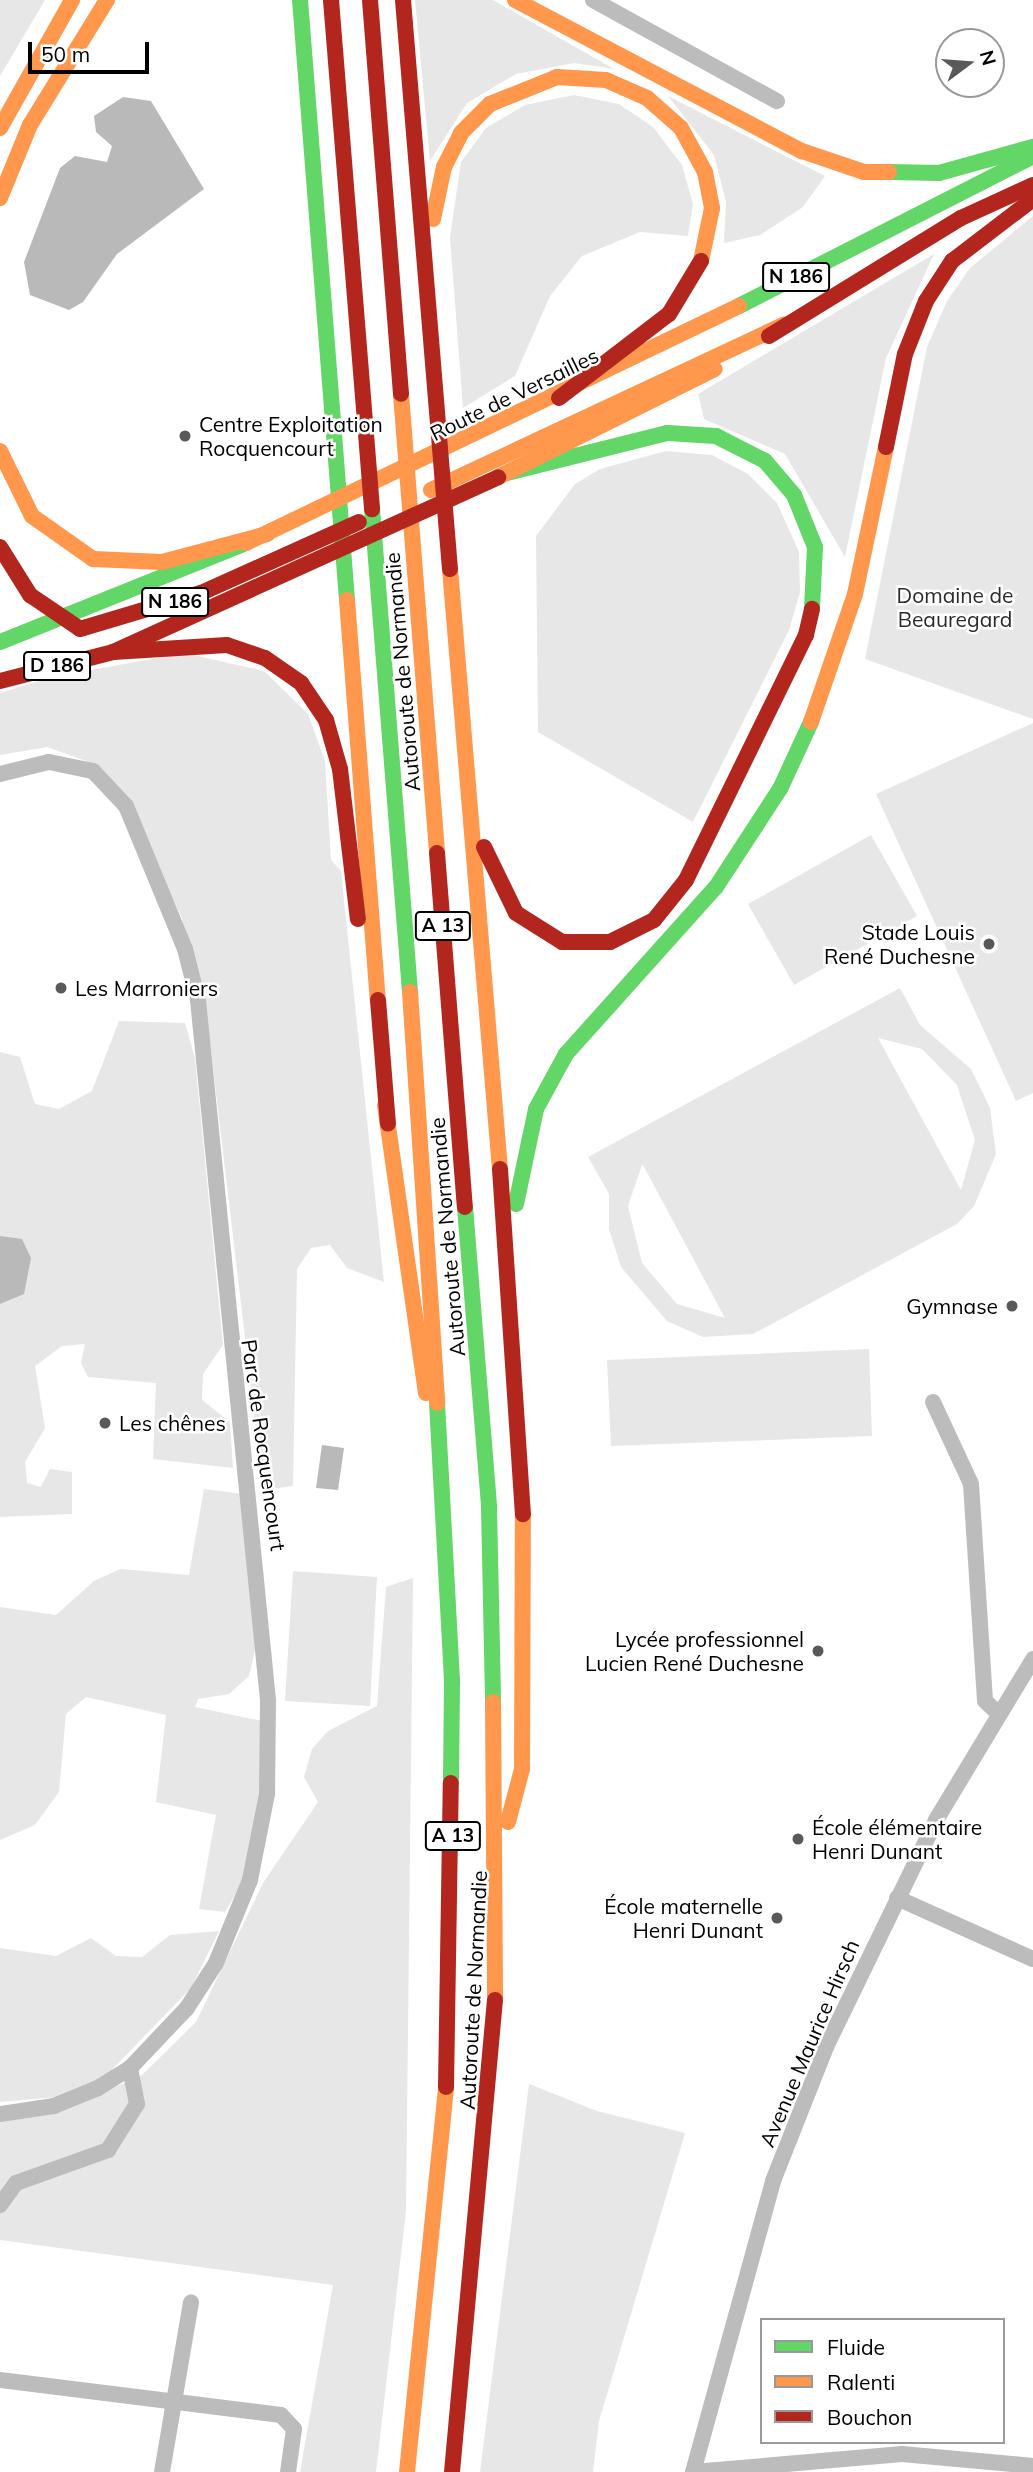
<!DOCTYPE html>
<html>
<head>
<meta charset="utf-8">
<style>
	body { margin:0 }
	#map { position:relative; width:1033px; height:2472px; overflow:hidden; background:#fff; font-family:Mulish,sans-serif }
	div>[style] { position:absolute }
	[style*='--x'] { left:calc(var(--x)*1px); top:calc(var(--y)*1px); width:calc(var(--w)*1px); rotate:calc(var(--a)*1deg) }
	.green>* { inset:0; background:#e7e7e7 }
	.water>* { inset:0; background:#b9b9b9 }
	.street>* { height:16px; margin:-8px; padding:0 8px; transform-origin:8px; border-radius:8px; background:#bcbcbc }
	.fast>* { height:16px; margin:-8px; padding:0 8px; transform-origin:8px; border-radius:8px; background:#63d668 }
	.slow>* { height:16px; margin:-8px; padding:0 8px; transform-origin:8px; border-radius:8px; background:#ff974d }
	.jam>* { height:16px; margin:-8px; padding:0 8px; transform-origin:8px; border-radius:8px; background:#b3261e }
	.dots>* { width:19px; height:19px; translate:-50% -50%; box-sizing:border-box; border:4px solid #fff; border-radius:50% }
	span { translate:-50% -50%; white-space:nowrap; text-align:center; line-height:1.15; -webkit-text-stroke:5px #fff; paint-order:stroke }
	.shield-label span { padding:2px 5px; background:#fff; border:2px solid; border-radius:5px; -webkit-text-stroke-width:0 }
	.shield-label { font-size:19px; color:#000; font-weight:700 }
	.street-label { font-size:21px; color:#000 }
	.poi-label { font-size:21px; color:#000 }
	.left { translate:0 -50%; text-align:left }
	.right { translate:-100% -50%; text-align:right }
	.park-label { font-size:21px; color:#2b2b2b }
	.legend { position:absolute; left:760px; top:2318px; width:245px; height:126px; box-sizing:border-box; background:#fff; border:2px solid #999; margin:0; padding:9px 12px; list-style:none; font-size:21px; color:#000 }
	.legend li { display:flex; align-items:center; gap:14px; height:35px }
	.legend b { width:35px; border:2px solid #999 }
	.north { position:absolute; left:935px; top:28px; width:70px; height:70px; box-sizing:border-box; background:#fff; border:2px solid #999; border-radius:50%; rotate:74deg; font-size:19px; font-weight:700; line-height:28px; text-align:center; color:#000 }
	.north::after { content:''; display:block; margin:auto; width:24px; height:32px; background:#595959; clip-path:polygon(50% 0,100% 100%,50% 72%,0 100%) }
	.scale { position:absolute; left:28px; top:42px; width:121px; height:32px; box-sizing:border-box; border:4px solid #000; border-top:0; padding-left:9px; font-size:21px; line-height:24px; white-space:nowrap; color:#000; -webkit-text-stroke:5px #fff; paint-order:stroke }
</style>
</head>
<body>
<div id="map">
	<div class="green">
		<div style="clip-path:polygon(0 0,45px 0,0 76px)"></div>
		<div style="clip-path:polygon(415px 0,493px 0,614px 69px,574px 63px,516px 74px,467px 103px,430px 161px)"></div>
		<div style="clip-path:polygon(574px 95px,619px 104px,653px 127px,682px 165px,693px 204px,688px 236px,640px 232px,582px 256px,550px 296px,515px 376px,463px 408px,450px 237px,461px 162px,486px 128px,525px 105px)"></div>
		<div style="clip-path:polygon(668px 96px,825px 176px,803px 207px,760px 235px,724px 243px,726px 202px,714px 155px)"></div>
		<div style="clip-path:polygon(1033px 216px,1033px 719px,865px 659px,927px 347px,947px 301px,970px 268px)"></div>
		<div style="clip-path:polygon(934px 254px,886px 358px,845px 557px,785px 454px,704px 419px,698px 394px)"></div>
		<div style="clip-path:polygon(666px 451px,712px 455px,748px 474px,777px 503px,799px 552px,800px 592px,789px 630px,693px 822px,538px 732px,536px 536px,575px 484px,600px 469px)"></div>
		<div style="clip-path:polygon(185px 653px,264px 671px,308px 714px,325px 761px,331px 860px,341px 871px,384px 1282px,347px 1268px,330px 1245px,311px 1248px,297px 1269px,293px 1486px,263px 1490px,209px 1034px,182px 918px,128px 806px,86px 761px,47px 747px,0 755px,0 693px,52px 677px)"></div>
		<div style="clip-path:polygon(1033px 723px,1033px 1093px,1016px 1101px,876px 794px)"></div>
		<div style="clip-path:polygon(871px 835px,917px 916px,794px 985px,748px 904px)"></div>
		<div style="clip-path:polygon(evenodd,900px 988px,920px 1025px,971px 1069px,990px 1108px,996px 1154px,974px 1206px,957px 1224px,753px 1334px,703px 1337px,667px 1321px,621px 1267px,609px 1229px,609px 1194px,588px 1157px,900px 988px,878px 1038px,922px 1049px,957px 1085px,975px 1140px,961px 1190px,878px 1038px,900px 988px,642px 1165px,643px 1165px,725px 1318px,677px 1304px,642px 1263px,628px 1206px,642px 1165px)"></div>
		<div style="clip-path:polygon(119px 1021px,185px 1023px,195px 1058px,223px 1345px,203px 1374px,202px 1400px,230px 1422px,233px 1468px,153px 1459px,156px 1383px,88px 1377px,81px 1363px,85px 1344px,62px 1346px,35px 1366px,45px 1428px,25px 1462px,27px 1483px,41px 1487px,50px 1469px,72px 1472px,72px 1514px,0 1517px,0 1052px,20px 1057px,35px 1104px,59px 1109px,92px 1091px)"></div>
		<div style="clip-path:polygon(869px 1349px,872px 1436px,611px 1446px,607px 1360px)"></div>
		<div style="clip-path:polygon(204px 1489px,243px 1494px,255px 1650px,249px 1676px,229px 1694px,198px 1699px,195px 1707px,262px 1721px,261px 1800px,244px 1880px,225px 1912px,199px 1909px,216px 1815px,156px 1802px,166px 1715px,86px 1697px,66px 1714px,59px 1792px,35px 1825px,0 1840px,0 1607px,56px 1615px,94px 1581px,120px 1569px,189px 1575px)"></div>
		<div style="clip-path:polygon(293px 1571px,377px 1577px,370px 1706px,285px 1701px)"></div>
		<div style="clip-path:polygon(413px 1578px,406px 2211px,376px 2472px,300px 2472px,333px 2285px,0 2240px,0 2121px,54px 2114px,142px 2075px,196px 2022px,263px 1883px,318px 1802px,304px 1777px,312px 1749px,328px 1731px,377px 1706px,386px 1587px)"></div>
		<div style="clip-path:polygon(219px 1931px,191px 1988px,104px 2078px,58px 2097px,0 2102px,0 1948px,56px 1956px,91px 1938px,116px 1956px,142px 1957px,170px 1935px)"></div>
		<div style="clip-path:polygon(529px 2084px,597px 2111px,685px 2133px,599px 2421px,593px 2472px,480px 2472px)"></div>
	</div>
	<div class="water">
		<div style="clip-path:polygon(123px 97px,151px 101px,204px 189px,117px 254px,83px 302px,69px 310px,30px 295px,24px 262px,60px 168px,75px 156px,107px 162px,112px 146px,96px 132px,94px 116px)"></div>
		<div style="clip-path:polygon(0 1236px,22px 1239px,31px 1258px,24px 1294px,0 1304px)"></div>
		<div style="clip-path:polygon(322px 1445px,344px 1448px,338px 1490px,316px 1488px)"></div>
	</div>
	<div class="street">
		<div style="--x:593;--y:0;--w:210;--a:28.8"></div>
		<div style="--x:0;--y:774;--w:50;--a:-13.8"></div>
		<div style="--x:49;--y:762;--w:45;--a:11.6"></div>
		<div style="--x:93;--y:771;--w:48;--a:46.7"></div>
		<div style="--x:126;--y:806;--w:155;--a:67.6"></div>
		<div style="--x:185;--y:949;--w:53;--a:75.7"></div>
		<div style="--x:198;--y:1000;--w:703;--a:84.29"></div>
		<div style="--x:268;--y:1700;--w:94;--a:90.6"></div>
		<div style="--x:267;--y:1794;--w:88;--a:101.2"></div>
		<div style="--x:250;--y:1880;--w:90;--a:112.3"></div>
		<div style="--x:216;--y:1963;--w:54;--a:122.8"></div>
		<div style="--x:187;--y:2008;--w:83;--a:133.5"></div>
		<div style="--x:130;--y:2068;--w:38;--a:148"></div>
		<div style="--x:98;--y:2088;--w:48;--a:157.8"></div>
		<div style="--x:54;--y:2106;--w:55;--a:171.6"></div>
		<div style="--x:933;--y:1402;--w:90;--a:65.1"></div>
		<div style="--x:971;--y:1484;--w:217;--a:86.3"></div>
		<div style="--x:985;--y:1701;--w:19;--a:43"></div>
		<div style="--x:897;--y:1898;--w:149;--a:24.2"></div>
		<div style="--x:0;--y:2205;--w:27;--a:-54"></div>
		<div style="--x:16;--y:2183;--w:98;--a:-19.7"></div>
		<div style="--x:108;--y:2150;--w:54;--a:-57.8"></div>
		<div style="--x:137;--y:2104;--w:37;--a:-101"></div>
		<div style="--x:0;--y:2380;--w:283;--a:7.1"></div>
		<div style="--x:281;--y:2415;--w:19;--a:47"></div>
		<div style="--x:294;--y:2429;--w:43;--a:97.9"></div>
		<div style="--x:162;--y:2472;--w:172;--a:-80.3"></div>
		<div style="--x:693;--y:2472;--w:302;--a:-74.6"></div>
		<div style="--x:773;--y:2181;--w:144;--a:-68.4"></div>
		<div style="--x:826;--y:2047;--w:252;--a:-64.1"></div>
		<div style="--x:936;--y:1820;--w:188;--a:-58.9"></div>
		<div style="--x:693;--y:2472;--w:210;--a:-4.9"></div>
		<div style="--x:902;--y:2454;--w:132;--a:5.2"></div>
	</div>
	<div class="fast">
		<div style="--x:300;--y:0;--w:602;--a:85.52"></div>
		<div style="--x:889;--y:172;--w:50;--a:1.1"></div>
		<div style="--x:939;--y:173;--w:98;--a:-15.5"></div>
		<div style="--x:739;--y:306;--w:330;--a:-27"></div>
		<div style="--x:507;--y:473;--w:165;--a:-14"></div>
		<div style="--x:667;--y:433;--w:49;--a:3.5"></div>
		<div style="--x:716;--y:436;--w:55;--a:27"></div>
		<div style="--x:765;--y:461;--w:45;--a:49.5"></div>
		<div style="--x:794;--y:495;--w:56;--a:68"></div>
		<div style="--x:815;--y:547;--w:62;--a:92.8"></div>
		<div style="--x:372;--y:509;--w:484;--a:85.5"></div>
		<div style="--x:0;--y:642;--w:265;--a:-21.9"></div>
		<div style="--x:516;--y:1204;--w:97;--a:-78.1"></div>
		<div style="--x:536;--y:1109;--w:63;--a:-61.4"></div>
		<div style="--x:566;--y:1054;--w:224;--a:-48.1"></div>
		<div style="--x:716;--y:887;--w:117;--a:-56.9"></div>
		<div style="--x:780;--y:789;--w:74;--a:-65.2"></div>
		<div style="--x:465;--y:1207;--w:301;--a:85.4"></div>
		<div style="--x:489;--y:1507;--w:195;--a:88.8"></div>
		<div style="--x:437;--y:1403;--w:281;--a:86.9"></div>
		<div style="--x:452;--y:1684;--w:99;--a:90.6"></div>
	</div>
	<div class="slow">
		<div style="--x:515;--y:0;--w:324;--a:27.8"></div>
		<div style="--x:802;--y:151;--w:65;--a:18.7"></div>
		<div style="--x:864;--y:172;--w:25;--a:0"></div>
		<div style="--x:0;--y:128;--w:147;--a:-60.6"></div>
		<div style="--x:0;--y:198;--w:79;--a:-67.7"></div>
		<div style="--x:30;--y:125;--w:147;--a:-58.4"></div>
		<div style="--x:433;--y:219;--w:53;--a:-78.1"></div>
		<div style="--x:444;--y:167;--w:38;--a:-63"></div>
		<div style="--x:461;--y:133;--w:41;--a:-45"></div>
		<div style="--x:490;--y:104;--w:72;--a:-21.9"></div>
		<div style="--x:557;--y:77;--w:49;--a:3.5"></div>
		<div style="--x:606;--y:80;--w:45;--a:23.7"></div>
		<div style="--x:647;--y:98;--w:45;--a:41.4"></div>
		<div style="--x:681;--y:128;--w:50;--a:61.4"></div>
		<div style="--x:705;--y:172;--w:37;--a:79"></div>
		<div style="--x:712;--y:208;--w:54;--a:101.7"></div>
		<div style="--x:401;--y:394;--w:460;--a:85.5"></div>
		<div style="--x:0;--y:451;--w:72;--a:63.8"></div>
		<div style="--x:32;--y:516;--w:75;--a:35.2"></div>
		<div style="--x:93;--y:559;--w:69;--a:2.5"></div>
		<div style="--x:162;--y:562;--w:109;--a:-14.9"></div>
		<div style="--x:498;--y:477;--w:242;--a:-26.5"></div>
		<div style="--x:431;--y:490;--w:390;--a:-25.1"></div>
		<div style="--x:246;--y:543;--w:547;--a:-25.68"></div>
		<div style="--x:450;--y:569;--w:602;--a:85.24"></div>
		<div style="--x:347;--y:600;--w:401;--a:85.6"></div>
		<div style="--x:811;--y:722;--w:135;--a:-71"></div>
		<div style="--x:855;--y:594;--w:150;--a:-78.1"></div>
		<div style="--x:410;--y:992;--w:412;--a:86.2"></div>
		<div style="--x:385;--y:1105;--w:291;--a:81.9"></div>
		<div style="--x:493;--y:1702;--w:298;--a:89.6"></div>
		<div style="--x:508;--y:1822;--w:55;--a:-75.2"></div>
		<div style="--x:522;--y:1769;--w:255;--a:-89.8"></div>
		<div style="--x:407;--y:2472;--w:387;--a:-84.2"></div>
	</div>
	<div class="jam">
		<div style="--x:331;--y:0;--w:511;--a:85.39"></div>
		<div style="--x:370;--y:0;--w:395;--a:85.5"></div>
		<div style="--x:403;--y:0;--w:571;--a:85.28"></div>
		<div style="--x:769;--y:336;--w:225;--a:-31.6"></div>
		<div style="--x:961;--y:218;--w:79;--a:-24.6"></div>
		<div style="--x:559;--y:398;--w:138;--a:-37.4"></div>
		<div style="--x:669;--y:314;--w:62;--a:-58.9"></div>
		<div style="--x:886;--y:447;--w:95;--a:-78.5"></div>
		<div style="--x:905;--y:354;--w:57;--a:-68.4"></div>
		<div style="--x:926;--y:301;--w:48;--a:-57"></div>
		<div style="--x:952;--y:261;--w:102;--a:-37.4"></div>
		<div style="--x:0;--y:547;--w:57;--a:58"></div>
		<div style="--x:30;--y:595;--w:60;--a:34.2"></div>
		<div style="--x:80;--y:629;--w:126;--a:-16.6"></div>
		<div style="--x:201;--y:593;--w:173;--a:-24.2"></div>
		<div style="--x:113;--y:652;--w:114;--a:-3.5"></div>
		<div style="--x:227;--y:645;--w:40;--a:18.9"></div>
		<div style="--x:265;--y:658;--w:44;--a:34.8"></div>
		<div style="--x:301;--y:683;--w:45;--a:56"></div>
		<div style="--x:326;--y:720;--w:51;--a:74.1"></div>
		<div style="--x:340;--y:769;--w:151;--a:83.2"></div>
		<div style="--x:0;--y:681;--w:117;--a:-14.4"></div>
		<div style="--x:113;--y:652;--w:423;--a:-24.4"></div>
		<div style="--x:484;--y:847;--w:73;--a:64.1"></div>
		<div style="--x:516;--y:913;--w:54;--a:32.2"></div>
		<div style="--x:562;--y:942;--w:48;--a:0"></div>
		<div style="--x:610;--y:942;--w:49;--a:-26.6"></div>
		<div style="--x:654;--y:920;--w:51;--a:-51.3"></div>
		<div style="--x:686;--y:880;--w:273;--a:-63.9"></div>
		<div style="--x:806;--y:635;--w:27;--a:-77"></div>
		<div style="--x:437;--y:853;--w:355;--a:85.5"></div>
		<div style="--x:378;--y:1000;--w:124;--a:85.4"></div>
		<div style="--x:500;--y:1169;--w:346;--a:86.2"></div>
		<div style="--x:446;--y:2087;--w:304;--a:-89.1"></div>
		<div style="--x:452;--y:2472;--w:474;--a:-84.8"></div>
	</div>
	<div class="dots">
		<div style="left:185px;top:436px;background:#595959"></div>
		<div style="left:989px;top:944px;background:#595959"></div>
		<div style="left:61px;top:988px;background:#595959"></div>
		<div style="left:1012px;top:1306px;background:#595959"></div>
		<div style="left:105px;top:1423px;background:#595959"></div>
		<div style="left:818px;top:1651px;background:#595959"></div>
		<div style="left:798px;top:1839px;background:#595959"></div>
		<div style="left:777px;top:1918px;background:#595959"></div>
	</div>
	<div class="shield-label">
		<span style="left:796px;top:277px">N 186</span>
		<span style="left:175px;top:602px">N 186</span>
		<span style="left:57px;top:666px">D 186</span>
		<span style="left:443px;top:926px">A 13</span>
		<span style="left:453px;top:1836px">A 13</span>
	</div>
	<div class="street-label">
		<span style="left:514px;top:394px;rotate:-26deg">Route de Versailles</span>
		<span style="left:402px;top:672px;rotate:-95deg">Autoroute de Normandie</span>
		<span style="left:447px;top:1237px;rotate:-95deg">Autoroute de Normandie</span>
		<span style="left:264px;top:1445px;rotate:82deg">Parc de Rocquencourt</span>
		<span style="left:473px;top:1990px;rotate:-87deg">Autoroute de Normandie</span>
		<span style="left:809px;top:2043px;rotate:-67deg">Avenue Maurice Hirsch</span>
	</div>
	<div class="poi-label">
		<span class="left" style="left:199px;top:436px">Centre Exploitation<br>Rocquencourt</span>
		<span class="right" style="left:975px;top:944px">Stade Louis<br>René Duchesne</span>
		<span class="left" style="left:75px;top:988px">Les Marroniers</span>
		<span class="right" style="left:998px;top:1306px">Gymnase</span>
		<span class="left" style="left:119px;top:1423px">Les chênes</span>
		<span class="right" style="left:804px;top:1651px">Lycée professionnel<br>Lucien René Duchesne</span>
		<span class="left" style="left:812px;top:1839px">École élémentaire<br>Henri Dunant</span>
		<span class="right" style="left:763px;top:1918px">École maternelle<br>Henri Dunant</span>
	</div>
	<div class="park-label">
		<span style="left:955px;top:607px">Domaine de<br>Beauregard</span>
	</div>
	<ul class="legend">
	<li><b style="height:9px;background:#63d668"></b>Fluide</li>
	<li><b style="height:9px;background:#ff974d"></b>Ralenti</li>
	<li><b style="height:9px;background:#b3261e"></b>Bouchon</li>
	</ul>
	<div class="north">N</div>
	<div class="scale">50 m</div>
</div>
</body>
</html>
